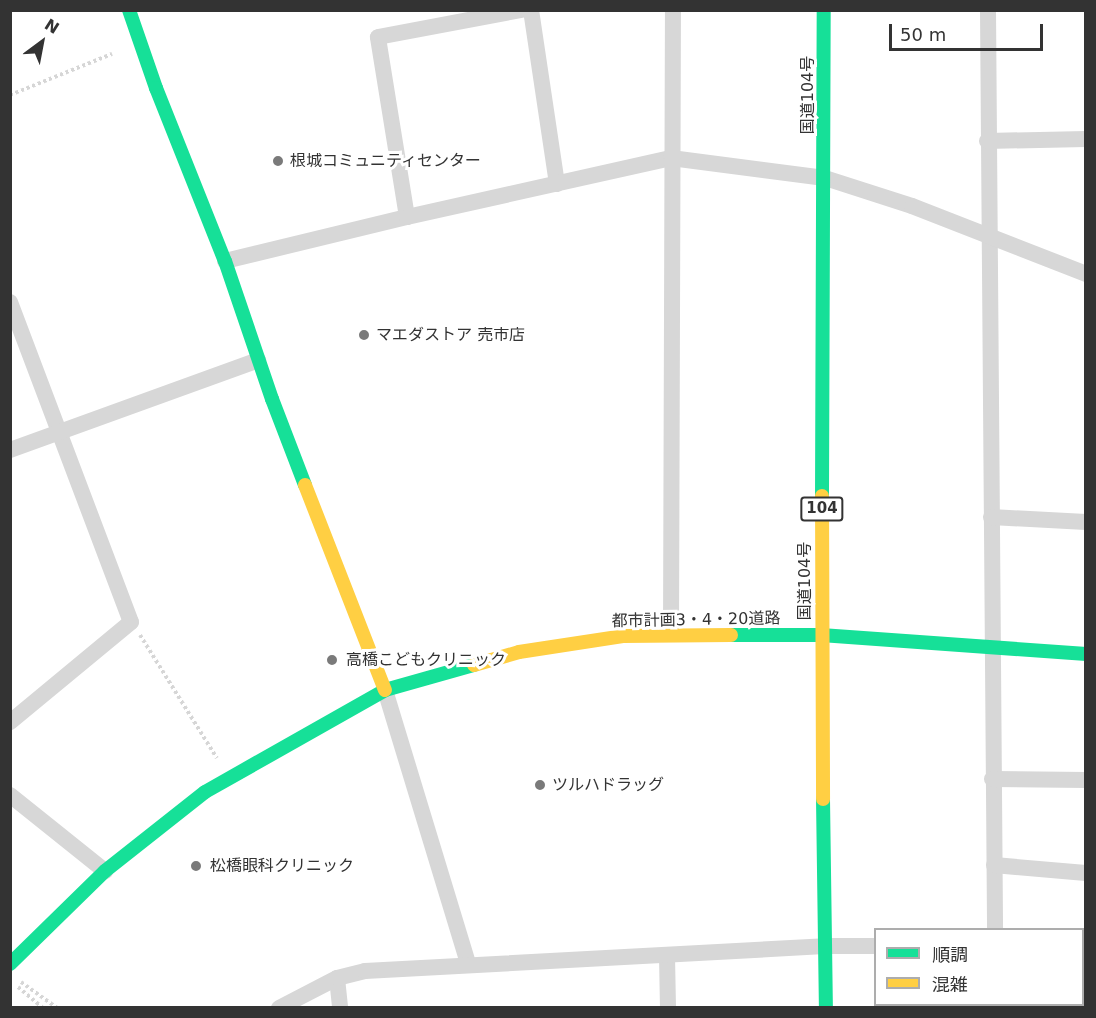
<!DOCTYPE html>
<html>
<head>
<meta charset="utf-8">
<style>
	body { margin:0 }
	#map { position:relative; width:1096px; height:1018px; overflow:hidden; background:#fff; font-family:"DejaVu Sans","Noto Sans JP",sans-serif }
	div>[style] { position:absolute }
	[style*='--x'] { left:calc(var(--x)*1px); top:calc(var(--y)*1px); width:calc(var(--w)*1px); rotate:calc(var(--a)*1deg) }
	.path>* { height:4px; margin-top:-2px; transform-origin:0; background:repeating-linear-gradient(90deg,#d6d6d6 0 3px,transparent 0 6px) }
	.street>* { height:16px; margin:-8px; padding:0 8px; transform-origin:8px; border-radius:8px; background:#d7d7d7 }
	.fast>* { height:14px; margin:-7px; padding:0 7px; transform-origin:7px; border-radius:7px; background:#16e098 }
	.slow>* { height:14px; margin:-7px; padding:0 7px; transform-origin:7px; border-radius:7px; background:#ffcf43 }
	.dots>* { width:16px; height:16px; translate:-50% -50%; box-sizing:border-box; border:3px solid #fff; border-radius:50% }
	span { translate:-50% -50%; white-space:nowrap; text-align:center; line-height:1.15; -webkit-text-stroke:6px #fff; paint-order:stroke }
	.shield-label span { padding:2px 4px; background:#fff; border:2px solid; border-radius:4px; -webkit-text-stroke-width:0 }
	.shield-label { font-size:15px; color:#333; font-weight:700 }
	.street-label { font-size:16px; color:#333 }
	.poi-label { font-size:16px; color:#333 }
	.left { translate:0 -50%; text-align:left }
	.frame { position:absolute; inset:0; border:12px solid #333; pointer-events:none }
	.legend { position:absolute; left:874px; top:928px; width:210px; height:78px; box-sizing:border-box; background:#fff; border:2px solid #adadad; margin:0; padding:8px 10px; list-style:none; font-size:18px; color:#333 }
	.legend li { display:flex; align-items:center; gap:12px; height:30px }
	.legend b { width:30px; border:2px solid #adadad }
	.north { position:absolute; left:12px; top:12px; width:60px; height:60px; -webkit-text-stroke:4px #fff; paint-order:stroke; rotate:32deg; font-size:16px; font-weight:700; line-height:24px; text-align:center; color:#333 }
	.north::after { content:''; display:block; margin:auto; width:21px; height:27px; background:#333; clip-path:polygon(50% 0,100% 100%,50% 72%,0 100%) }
	.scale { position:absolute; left:889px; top:24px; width:154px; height:27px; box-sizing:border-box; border:3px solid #333; border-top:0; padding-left:8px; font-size:18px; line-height:21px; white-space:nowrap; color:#333; -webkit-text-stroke:4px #fff; paint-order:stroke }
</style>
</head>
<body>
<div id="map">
	<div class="path">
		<div style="--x:10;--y:95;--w:110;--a:-21.9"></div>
		<div style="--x:140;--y:635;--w:145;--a:58"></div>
		<div style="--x:21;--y:982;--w:44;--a:35.8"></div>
		<div style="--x:18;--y:987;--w:33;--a:40"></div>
	</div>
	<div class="street">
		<div style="--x:531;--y:10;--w:176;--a:81.5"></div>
		<div style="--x:988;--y:10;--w:920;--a:89.56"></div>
		<div style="--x:987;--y:141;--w:99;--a:-1.2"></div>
		<div style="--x:407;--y:217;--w:182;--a:-99.2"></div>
		<div style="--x:378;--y:37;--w:146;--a:-10.7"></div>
		<div style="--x:225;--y:261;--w:187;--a:-13.6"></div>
		<div style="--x:407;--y:217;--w:271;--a:-12.6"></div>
		<div style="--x:671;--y:158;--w:155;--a:7.4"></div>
		<div style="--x:825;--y:178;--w:91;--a:17.8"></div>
		<div style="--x:912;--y:206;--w:187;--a:21.3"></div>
		<div style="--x:10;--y:302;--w:342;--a:69.3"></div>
		<div style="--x:131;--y:622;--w:157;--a:140.4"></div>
		<div style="--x:10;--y:450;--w:264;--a:-19.9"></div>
		<div style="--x:991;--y:517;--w:95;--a:3"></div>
		<div style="--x:671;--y:634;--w:624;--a:-89.82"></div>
		<div style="--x:385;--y:690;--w:286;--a:73.1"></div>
		<div style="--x:992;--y:779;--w:94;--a:0.6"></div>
		<div style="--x:10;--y:795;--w:122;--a:38.7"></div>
		<div style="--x:994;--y:865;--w:92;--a:5"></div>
		<div style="--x:1082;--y:955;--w:4;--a:0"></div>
		<div style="--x:667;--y:956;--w:52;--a:88.9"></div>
		<div style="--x:337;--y:978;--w:30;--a:84"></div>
		<div style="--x:997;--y:1004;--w:4;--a:90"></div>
		<div style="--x:279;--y:1008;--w:65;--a:-27.3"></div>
		<div style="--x:337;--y:978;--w:29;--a:-14"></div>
		<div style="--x:365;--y:971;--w:460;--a:-3.1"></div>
		<div style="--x:824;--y:946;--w:52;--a:0"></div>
	</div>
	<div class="fast">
		<div style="--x:129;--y:10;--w:83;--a:70.9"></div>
		<div style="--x:156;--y:88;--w:186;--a:68.3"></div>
		<div style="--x:225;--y:261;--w:146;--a:71.2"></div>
		<div style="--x:272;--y:399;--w:92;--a:69"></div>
		<div style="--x:822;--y:496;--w:486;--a:-89.8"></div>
		<div style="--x:731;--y:635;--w:90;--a:0"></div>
		<div style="--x:821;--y:635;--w:266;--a:4.1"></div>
		<div style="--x:823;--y:799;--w:209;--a:89.2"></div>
		<div style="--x:10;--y:964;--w:133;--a:-44.4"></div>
		<div style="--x:105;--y:871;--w:127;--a:-38.3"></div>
		<div style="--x:205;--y:792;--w:207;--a:-29.5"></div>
		<div style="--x:385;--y:690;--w:92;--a:-15.7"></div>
	</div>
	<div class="slow">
		<div style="--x:305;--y:485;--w:220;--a:68.7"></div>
		<div style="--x:822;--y:496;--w:303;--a:89.8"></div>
		<div style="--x:474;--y:665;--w:47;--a:-16.1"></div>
		<div style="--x:519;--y:652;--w:105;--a:-8.7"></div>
		<div style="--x:623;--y:636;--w:108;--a:-0.5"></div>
	</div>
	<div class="dots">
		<div style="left:278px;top:161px;background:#7a7a7a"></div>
		<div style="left:364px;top:335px;background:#7a7a7a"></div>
		<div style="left:332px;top:660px;background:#7a7a7a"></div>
		<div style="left:540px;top:785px;background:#7a7a7a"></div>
		<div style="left:196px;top:866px;background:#7a7a7a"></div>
	</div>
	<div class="shield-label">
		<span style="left:822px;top:509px">104</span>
	</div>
	<div class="street-label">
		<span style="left:808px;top:95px;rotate:-90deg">国道104号</span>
		<span style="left:805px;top:581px;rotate:-90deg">国道104号</span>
		<span style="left:696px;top:620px;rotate:-1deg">都市計画3・4・20道路</span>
	</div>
	<div class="poi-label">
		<span class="left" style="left:290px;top:161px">根城コミュニティセンター</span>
		<span class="left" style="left:376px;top:335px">マエダストア 売市店</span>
		<span class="left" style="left:346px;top:660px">高橋こどもクリニック</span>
		<span class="left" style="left:552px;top:785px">ツルハドラッグ</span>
		<span class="left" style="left:210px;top:866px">松橋眼科クリニック</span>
	</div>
	<div class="frame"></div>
	<ul class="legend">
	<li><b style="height:8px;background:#16e098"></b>順調</li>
	<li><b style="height:8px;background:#ffcf43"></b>混雑</li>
	</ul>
	<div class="north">N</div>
	<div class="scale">50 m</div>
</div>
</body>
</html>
